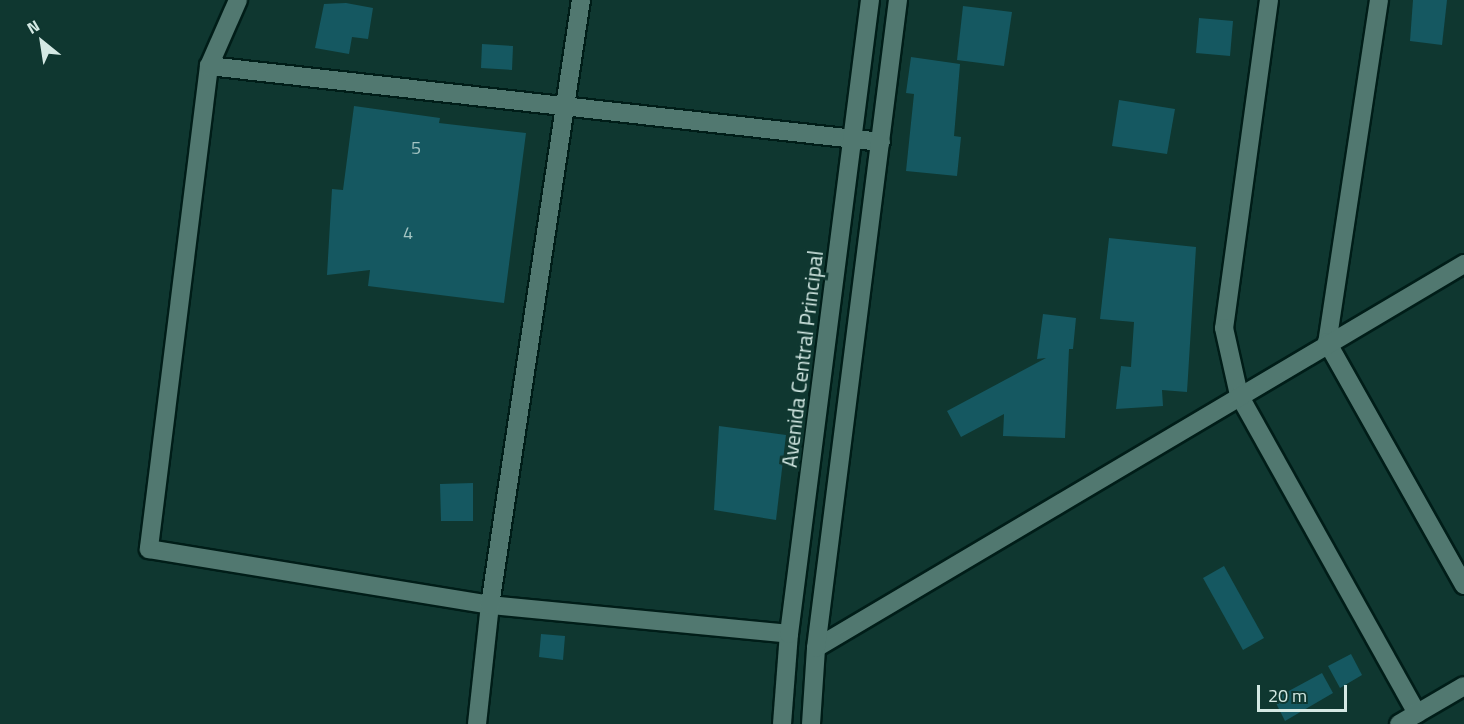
<!DOCTYPE html>
<html>
<head>
<meta charset="utf-8">
<style>
	body { margin:0 }
	#map { position:relative; width:1464px; height:724px; overflow:hidden; background:#0f3730; font-family:"Titillium Web",sans-serif }
	div>[style] { position:absolute }
	[style*='--x'] { left:calc(var(--x)*1px); top:calc(var(--y)*1px); width:calc(var(--w)*1px); rotate:calc(var(--a)*1deg) }
	.building>* { inset:0; background:#155861 }
	.roads { filter:drop-shadow(2px 0 #001d18) drop-shadow(-2px 0 #001d18) drop-shadow(0 2px #001d18) drop-shadow(0 -2px #001d18) }
	.minor>* { height:18px; margin:-9px; padding:0 9px; transform-origin:9px; border-radius:9px; background:#517870 }
	span { translate:-50% -50%; white-space:nowrap; text-align:center; line-height:1.15; -webkit-text-stroke:6px #0f3730; paint-order:stroke }
	.number-label { font-size:18px; color:#a4c5c3 }
	.number-label span { -webkit-text-stroke-width:0 }
	.street-label { font-size:21px; color:#d4e9e4 }
	.north { position:absolute; left:12px; top:12px; width:60px; height:60px; -webkit-text-stroke:4px #0f3730; paint-order:stroke; rotate:330deg; font-size:16px; font-weight:700; line-height:24px; text-align:center; color:#d4e9e4 }
	.north::after { content:''; display:block; margin:auto; width:21px; height:27px; background:#d4e9e4; clip-path:polygon(50% 0,100% 100%,50% 72%,0 100%) }
	.scale { position:absolute; left:1257px; top:685px; width:90px; height:27px; box-sizing:border-box; border:3px solid #d4e9e4; border-top:0; padding-left:8px; font-size:18px; line-height:21px; white-space:nowrap; color:#d4e9e4; -webkit-text-stroke:4px #0f3730; paint-order:stroke }
</style>
</head>
<body>
<div id="map">
	<div class="building">
		<div style="clip-path:polygon(1413px 0,1447px 0,1442px 45px,1410px 41px)"></div>
		<div style="clip-path:polygon(346px 3px,373px 8px,368px 39px,352px 37px,349px 54px,315px 48px,324px 4px)"></div>
		<div style="clip-path:polygon(963px 6px,1012px 12px,1004px 66px,957px 60px)"></div>
		<div style="clip-path:polygon(1199px 18px,1233px 21px,1230px 56px,1196px 53px)"></div>
		<div style="clip-path:polygon(482px 44px,513px 46px,512px 70px,481px 68px)"></div>
		<div style="clip-path:polygon(911px 57px,960px 64px,954px 136px,961px 137px,957px 176px,906px 171px,914px 94px,906px 93px)"></div>
		<div style="clip-path:polygon(1119px 100px,1175px 109px,1167px 154px,1112px 146px)"></div>
		<div style="clip-path:polygon(354px 106px,440px 118px,439px 123px,526px 133px,504px 303px,368px 286px,370px 270px,327px 275px,332px 189px,343px 190px)"></div>
		<div style="clip-path:polygon(1109px 238px,1196px 247px,1187px 392px,1162px 390px,1163px 406px,1116px 409px,1121px 366px,1131px 367px,1134px 322px,1100px 319px)"></div>
		<div style="clip-path:polygon(1043px 314px,1076px 318px,1073px 349px,1069px 349px,1065px 438px,1003px 436px,1004px 414px,961px 437px,947px 411px,1046px 358px,1037px 359px)"></div>
		<div style="clip-path:polygon(719px 426px,786px 435px,776px 520px,714px 510px)"></div>
		<div style="clip-path:polygon(473px 483px,473px 521px,441px 521px,440px 484px)"></div>
		<div style="clip-path:polygon(1224px 566px,1264px 638px,1243px 650px,1203px 578px)"></div>
		<div style="clip-path:polygon(541px 634px,565px 636px,563px 660px,539px 657px)"></div>
		<div style="clip-path:polygon(1351px 654px,1362px 675px,1340px 688px,1328px 666px)"></div>
		<div style="clip-path:polygon(1322px 673px,1333px 693px,1285px 721px,1274px 699px)"></div>
	</div>
	<div class="roads">
		<div class="minor">
			<div style="--x:238;--y:0;--w:72;--a:113.7"></div>
			<div style="--x:209;--y:66;--w:487;--a:97.1"></div>
			<div style="--x:149;--y:549;--w:346;--a:9.3"></div>
			<div style="--x:490;--y:605;--w:300;--a:5.5"></div>
			<div style="--x:1269;--y:0;--w:331;--a:97.8"></div>
			<div style="--x:1224;--y:328;--w:69;--a:77.4"></div>
			<div style="--x:1239;--y:395;--w:365;--a:60.8"></div>
			<div style="--x:1379;--y:0;--w:346;--a:98.6"></div>
			<div style="--x:1327;--y:342;--w:279;--a:60.6"></div>
			<div style="--x:209;--y:66;--w:676;--a:6.45"></div>
			<div style="--x:816;--y:648;--w:753;--a:-30.65"></div>
			<div style="--x:477;--y:724;--w:120;--a:-83.8"></div>
			<div style="--x:490;--y:605;--w:612;--a:-81.45"></div>
			<div style="--x:782;--y:724;--w:90;--a:-85.6"></div>
			<div style="--x:789;--y:634;--w:639;--a:-82.72"></div>
			<div style="--x:811;--y:724;--w:76;--a:-86.2"></div>
			<div style="--x:816;--y:648;--w:653;--a:-82.79"></div>
			<div style="--x:1399;--y:724;--w:75;--a:-30.3"></div>
		</div>
	</div>
	<div class="number-label">
		<span style="left:416px;top:148px">5</span>
		<span style="left:408px;top:233px">4</span>
	</div>
	<div class="street-label">
		<span style="left:802px;top:359px;rotate:-83deg">Avenida Central Principal</span>
	</div>
	<div class="north">N</div>
	<div class="scale">20 m</div>
</div>
</body>
</html>
